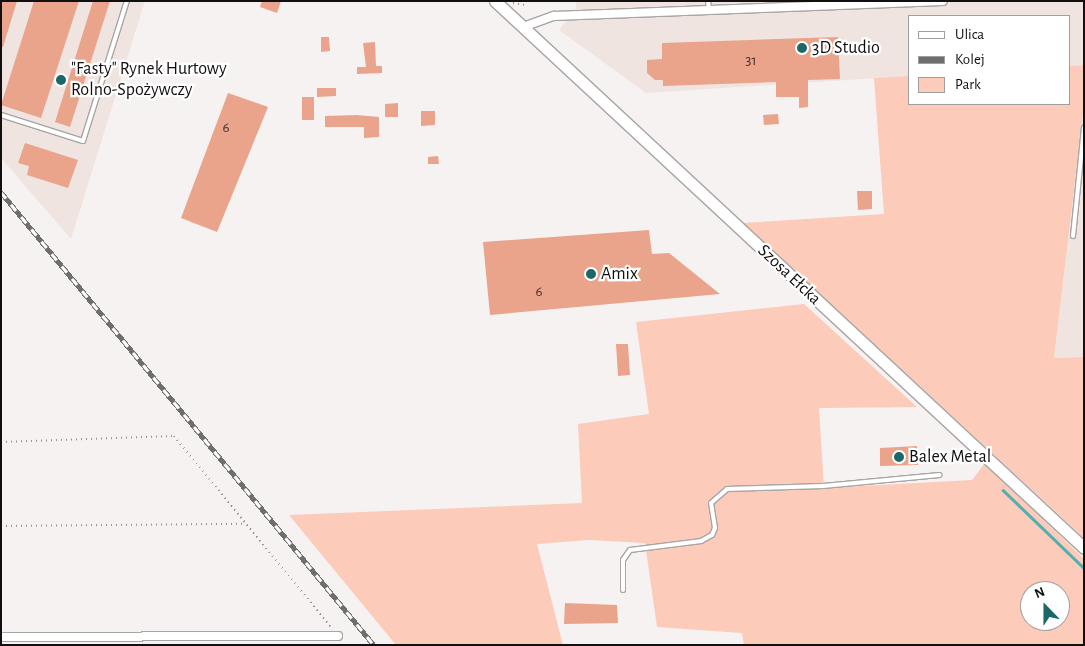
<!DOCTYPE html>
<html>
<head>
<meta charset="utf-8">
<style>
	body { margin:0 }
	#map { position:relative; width:1085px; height:646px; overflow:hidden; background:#f6f2f1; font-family:"Alegreya Sans",sans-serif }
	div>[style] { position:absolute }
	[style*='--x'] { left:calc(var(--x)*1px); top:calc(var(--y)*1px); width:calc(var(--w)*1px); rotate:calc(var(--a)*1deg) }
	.built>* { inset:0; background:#f0e4e0 }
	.green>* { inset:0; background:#fccbba }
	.stream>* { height:2.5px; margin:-1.25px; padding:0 1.25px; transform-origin:1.25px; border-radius:1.25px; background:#4fb0ae }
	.building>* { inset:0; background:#e9a48b }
	.path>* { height:2px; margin-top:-1px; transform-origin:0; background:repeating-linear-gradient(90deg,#969292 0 1px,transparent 0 5px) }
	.roads { filter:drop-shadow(1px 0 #a8a5a4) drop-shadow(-1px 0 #a8a5a4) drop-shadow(0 1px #a8a5a4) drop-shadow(0 -1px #a8a5a4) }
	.lane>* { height:4px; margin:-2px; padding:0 2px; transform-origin:2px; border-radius:2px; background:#fff }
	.street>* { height:8px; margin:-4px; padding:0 4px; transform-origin:4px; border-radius:4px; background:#fff }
	.primary>* { height:11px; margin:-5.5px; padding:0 5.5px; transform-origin:5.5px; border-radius:5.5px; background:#fff }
	.rail>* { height:4.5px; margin-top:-2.25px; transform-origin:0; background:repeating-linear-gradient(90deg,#fff 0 8px,#706e6d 0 16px); box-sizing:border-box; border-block:1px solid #706e6d }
	.dots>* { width:14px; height:14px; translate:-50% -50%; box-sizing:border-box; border:2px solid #fff; border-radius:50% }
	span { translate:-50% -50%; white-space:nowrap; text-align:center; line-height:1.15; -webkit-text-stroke:4.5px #fff; paint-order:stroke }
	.number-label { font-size:15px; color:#47342e }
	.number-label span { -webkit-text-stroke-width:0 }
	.poi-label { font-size:18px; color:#110f0f }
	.left { translate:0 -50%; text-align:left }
	.street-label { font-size:18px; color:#110f0f }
	.frame { position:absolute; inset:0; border:2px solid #110f0f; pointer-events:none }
	.legend { position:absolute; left:908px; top:15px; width:162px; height:90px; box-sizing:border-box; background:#fff; border:1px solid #a09f9f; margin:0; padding:6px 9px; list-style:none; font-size:15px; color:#110f0f }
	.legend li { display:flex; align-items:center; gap:10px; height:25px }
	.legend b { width:25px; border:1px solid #a09f9f }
	.north { position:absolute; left:1020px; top:581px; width:50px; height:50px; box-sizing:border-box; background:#fff; border:1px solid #a09f9f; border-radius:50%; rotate:338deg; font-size:14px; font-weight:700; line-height:20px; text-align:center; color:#110f0f }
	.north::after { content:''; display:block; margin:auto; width:18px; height:22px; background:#1a6867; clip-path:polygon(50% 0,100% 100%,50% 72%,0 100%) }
</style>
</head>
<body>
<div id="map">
	<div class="built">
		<div style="clip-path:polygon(1px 1px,145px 1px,71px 239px,1px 158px)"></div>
		<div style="clip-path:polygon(576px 1px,1084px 1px,1084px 65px,1069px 66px,1069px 16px,909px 16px,909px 76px,646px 93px,559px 30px,576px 8px)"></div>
		<div style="clip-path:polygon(1084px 105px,1084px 357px,1054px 358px)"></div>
	</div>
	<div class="green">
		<div style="clip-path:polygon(1084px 65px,1084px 105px,1054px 358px,1084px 357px,1084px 538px,743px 223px,884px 214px,874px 78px,909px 76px,909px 104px,1069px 104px,1069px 66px)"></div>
		<div style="clip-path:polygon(evenodd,804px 304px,917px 407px,819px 408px,824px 488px,972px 480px,985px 463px,1084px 559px,1084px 645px,744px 645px,742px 633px,657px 627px,645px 543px,588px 540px,537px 544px,563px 645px,396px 645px,289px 515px,582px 503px,578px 424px,649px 414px,636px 322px,804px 304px,1030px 591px,1060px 591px,1060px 621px,1030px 621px,1030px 591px)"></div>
	</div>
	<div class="stream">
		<div style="--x:1003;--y:490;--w:112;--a:43.9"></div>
	</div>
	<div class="building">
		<div style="clip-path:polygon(1px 1px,17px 1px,3px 47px,1px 47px)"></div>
		<div style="clip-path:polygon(34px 1px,79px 1px,41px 118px,1px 105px)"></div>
		<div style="clip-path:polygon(93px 1px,110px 1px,70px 127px,55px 122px)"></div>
		<div style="clip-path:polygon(262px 1px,281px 1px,277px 13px,260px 7px)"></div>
		<div style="clip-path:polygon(321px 37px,329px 37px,330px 51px,321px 52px)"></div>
		<div style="clip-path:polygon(838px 37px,840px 79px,808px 80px,808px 107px,799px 108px,799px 97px,776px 97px,776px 82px,663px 86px,663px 80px,655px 80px,647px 73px,647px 60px,662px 59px,662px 43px)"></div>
		<div style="clip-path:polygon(375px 42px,376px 66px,382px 66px,382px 73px,357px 74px,357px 67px,366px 67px,363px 43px)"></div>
		<div style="clip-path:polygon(317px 88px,336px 88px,336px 96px,317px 97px)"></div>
		<div style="clip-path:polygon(228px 93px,268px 107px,217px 232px,181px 218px)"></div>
		<div style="clip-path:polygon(302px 97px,314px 97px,314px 120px,302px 120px)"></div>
		<div style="clip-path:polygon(398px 103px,398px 117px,385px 117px,385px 104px)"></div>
		<div style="clip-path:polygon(421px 111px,435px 111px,435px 125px,421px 126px)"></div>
		<div style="clip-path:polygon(778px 114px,779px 124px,764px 125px,763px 115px)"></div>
		<div style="clip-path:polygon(357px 115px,379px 117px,379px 137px,364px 138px,364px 127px,325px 127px,325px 116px)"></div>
		<div style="clip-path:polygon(25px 143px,78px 160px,68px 188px,27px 175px,29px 166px,18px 163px)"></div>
		<div style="clip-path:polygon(438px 156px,439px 164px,428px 164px,428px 157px)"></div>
		<div style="clip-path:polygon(857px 191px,872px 191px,872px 209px,858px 210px)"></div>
		<div style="clip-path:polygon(649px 230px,652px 254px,669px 253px,720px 294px,490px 315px,483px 242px)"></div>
		<div style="clip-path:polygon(616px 344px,628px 344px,630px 375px,618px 376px)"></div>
		<div style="clip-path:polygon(917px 446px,918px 465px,880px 466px,880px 448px)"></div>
		<div style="clip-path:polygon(565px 603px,617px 605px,618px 623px,564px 624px)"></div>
	</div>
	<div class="path">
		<div style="--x:513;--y:3;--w:13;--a:9"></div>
		<div style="--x:1;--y:442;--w:173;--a:-2"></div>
		<div style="--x:174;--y:436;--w:247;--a:50.6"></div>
		<div style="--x:1;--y:526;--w:245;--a:-0.5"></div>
	</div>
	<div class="roads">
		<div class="lane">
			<div style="--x:708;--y:1;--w:8;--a:83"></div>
			<div style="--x:1;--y:115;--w:86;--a:17.6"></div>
			<div style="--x:83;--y:141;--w:147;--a:-72.6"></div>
			<div style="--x:1073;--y:236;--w:109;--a:-84.2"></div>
			<div style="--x:623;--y:590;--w:30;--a:-90"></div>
			<div style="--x:623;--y:560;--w:12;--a:-55"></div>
			<div style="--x:630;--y:550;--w:72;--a:-7.2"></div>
			<div style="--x:701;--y:541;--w:13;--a:-29"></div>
			<div style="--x:712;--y:535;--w:8;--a:-67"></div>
			<div style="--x:715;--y:528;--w:25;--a:-99"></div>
			<div style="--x:711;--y:503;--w:21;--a:-41"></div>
			<div style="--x:727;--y:489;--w:96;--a:-1.8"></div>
			<div style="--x:823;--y:486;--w:117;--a:-5.4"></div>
		</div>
		<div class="street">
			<div style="--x:523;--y:27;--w:33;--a:-20"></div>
			<div style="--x:554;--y:16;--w:389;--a:-2.2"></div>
			<div style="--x:1;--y:637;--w:337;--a:-0.2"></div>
		</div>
		<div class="primary">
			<div style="--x:495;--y:1;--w:804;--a:42.88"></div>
		</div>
	</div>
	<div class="rail">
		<div style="--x:1;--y:192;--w:587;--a:50.53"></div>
	</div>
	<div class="dots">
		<div style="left:802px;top:48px;background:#1a6867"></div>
		<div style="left:61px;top:80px;background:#1a6867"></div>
		<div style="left:591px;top:274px;background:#1a6867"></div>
		<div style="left:899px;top:457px;background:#1a6867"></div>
	</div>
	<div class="number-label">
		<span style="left:751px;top:61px">31</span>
		<span style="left:226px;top:128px">6</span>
		<span style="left:539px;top:292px">6</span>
	</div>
	<div class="poi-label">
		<span class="left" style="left:812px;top:48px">3D Studio</span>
		<span class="left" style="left:71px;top:80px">"Fasty" Rynek Hurtowy<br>Rolno-Spożywczy</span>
		<span class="left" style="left:601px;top:274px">Amix</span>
		<span class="left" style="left:909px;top:457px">Balex Metal</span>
	</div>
	<div class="street-label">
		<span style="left:789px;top:275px;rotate:43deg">Szosa Ełcka</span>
	</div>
	<div class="frame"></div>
	<ul class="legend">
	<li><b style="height:6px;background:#fff"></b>Ulica</li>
	<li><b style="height:6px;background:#706e6d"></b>Kolej</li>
	<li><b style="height:14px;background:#fccbba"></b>Park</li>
	</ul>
	<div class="north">N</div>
</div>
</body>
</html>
